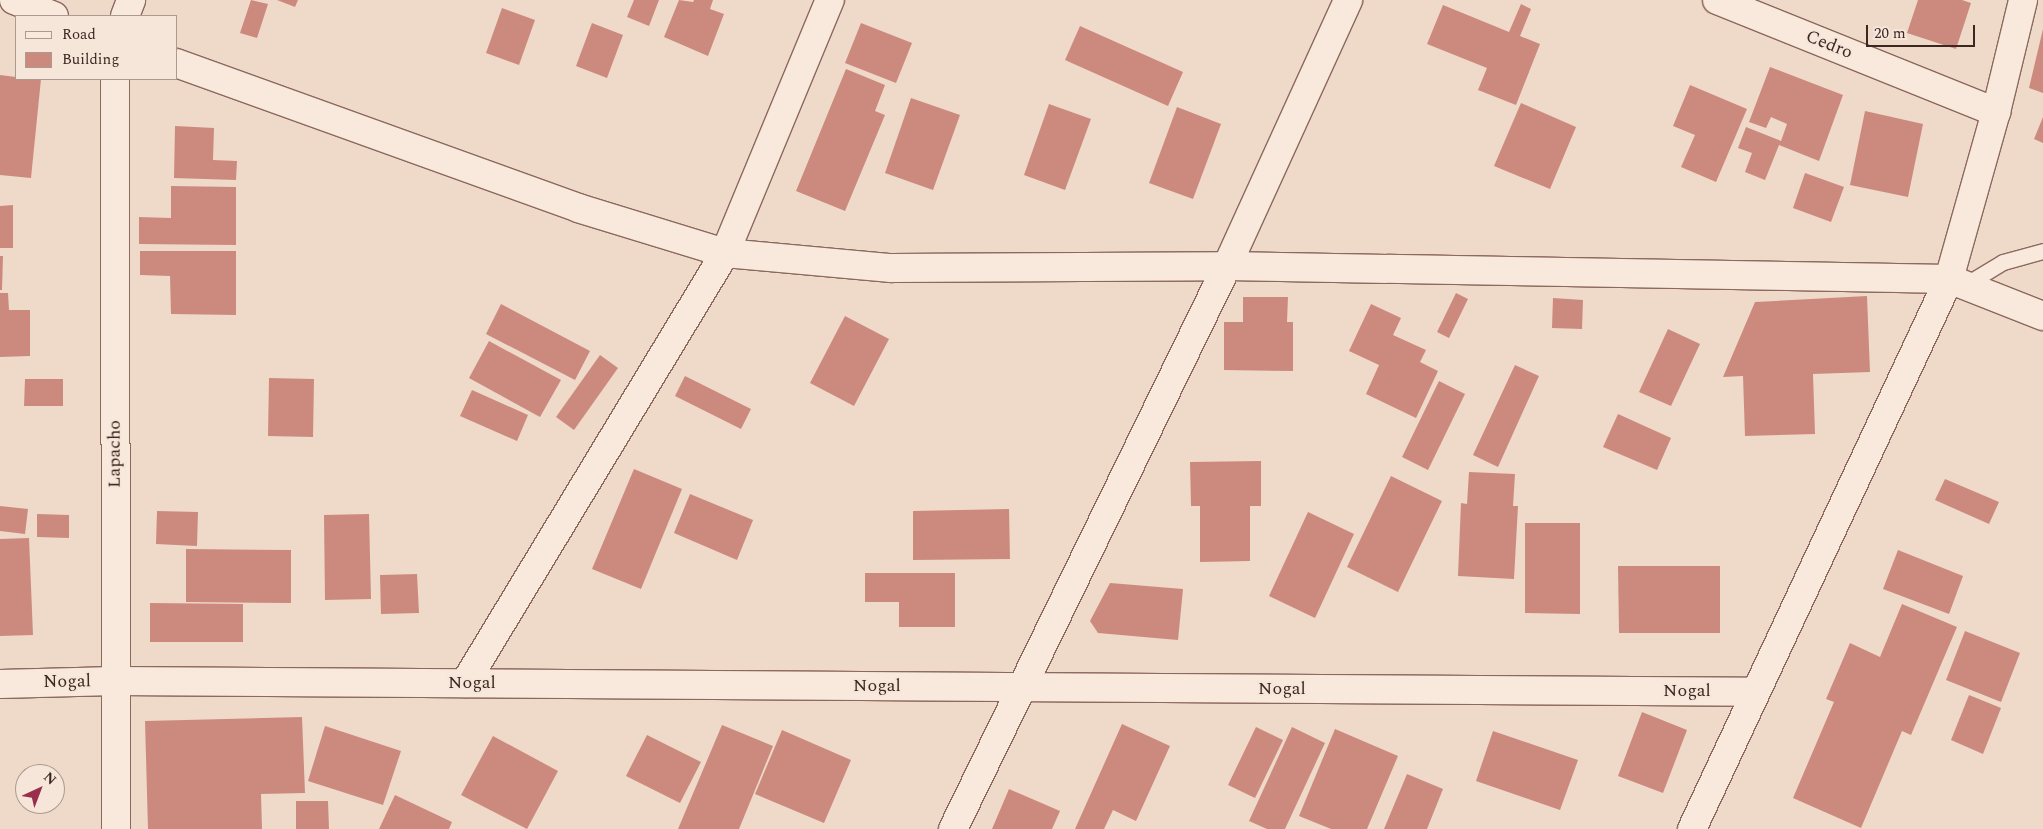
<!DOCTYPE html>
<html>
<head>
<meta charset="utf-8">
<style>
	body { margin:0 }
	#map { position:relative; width:2043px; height:829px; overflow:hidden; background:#efd9c9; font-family:Spectral,serif }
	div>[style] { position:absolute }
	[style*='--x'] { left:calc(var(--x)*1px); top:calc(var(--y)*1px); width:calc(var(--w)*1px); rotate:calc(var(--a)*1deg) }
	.building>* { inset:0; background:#cc8a7f }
	.roads { filter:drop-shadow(1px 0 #8b695d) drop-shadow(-1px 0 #8b695d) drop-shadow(0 1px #8b695d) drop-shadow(0 -1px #8b695d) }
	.service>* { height:15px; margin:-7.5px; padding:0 7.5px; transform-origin:7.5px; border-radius:7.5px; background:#f9e9dd }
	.minor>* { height:28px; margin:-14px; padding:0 14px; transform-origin:14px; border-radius:14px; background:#f9e9dd }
	.tertiary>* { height:28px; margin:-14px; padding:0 14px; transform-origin:14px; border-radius:14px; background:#f9e9dd }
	span { translate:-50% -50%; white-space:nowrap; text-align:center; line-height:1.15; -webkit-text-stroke:4px #f6e5d9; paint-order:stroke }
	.street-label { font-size:18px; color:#3c2621 }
	.legend { position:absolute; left:15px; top:15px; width:162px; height:65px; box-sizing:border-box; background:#f6e5d9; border:1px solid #ac998f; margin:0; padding:6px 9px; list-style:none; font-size:15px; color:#3c2621 }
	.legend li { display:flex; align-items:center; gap:10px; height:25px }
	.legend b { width:25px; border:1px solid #ac998f }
	.north { position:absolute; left:15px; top:764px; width:50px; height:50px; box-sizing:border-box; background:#f6e5d9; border:1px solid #ac998f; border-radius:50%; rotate:43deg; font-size:14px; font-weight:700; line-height:20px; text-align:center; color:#3c2621 }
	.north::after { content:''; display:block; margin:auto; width:18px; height:22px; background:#9a2e4d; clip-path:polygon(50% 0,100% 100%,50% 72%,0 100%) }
	.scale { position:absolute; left:1866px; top:25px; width:109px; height:22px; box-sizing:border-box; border:2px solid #3c2621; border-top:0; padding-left:6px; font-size:15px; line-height:18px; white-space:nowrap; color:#3c2621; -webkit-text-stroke:4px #f6e5d9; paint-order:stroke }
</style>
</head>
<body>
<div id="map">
	<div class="building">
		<div style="clip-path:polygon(251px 0,268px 4px,257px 38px,240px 33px)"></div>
		<div style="clip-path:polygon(277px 0,298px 0,295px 7px)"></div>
		<div style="clip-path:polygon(634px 0,659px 0,649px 26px,627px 17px)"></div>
		<div style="clip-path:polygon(679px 0,693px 2px,694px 0,713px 0,710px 9px,724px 14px,708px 56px,664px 37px)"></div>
		<div style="clip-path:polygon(1918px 0,1962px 0,1971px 3px,1956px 49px,1907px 33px)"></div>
		<div style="clip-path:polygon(1521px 4px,1531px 9px,1520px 36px,1540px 44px,1516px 105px,1478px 90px,1487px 68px,1427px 44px,1443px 5px,1509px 32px)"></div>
		<div style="clip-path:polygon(502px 8px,535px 20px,519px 65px,486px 53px)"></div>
		<div style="clip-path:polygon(592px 23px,623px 35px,607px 78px,576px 66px)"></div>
		<div style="clip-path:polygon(861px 23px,912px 43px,896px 83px,845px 63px)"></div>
		<div style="clip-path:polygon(1080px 26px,1183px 72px,1168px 106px,1065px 60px)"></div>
		<div style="clip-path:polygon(2043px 29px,2043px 93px,2029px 88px)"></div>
		<div style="clip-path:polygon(1770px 67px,1843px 95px,1819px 161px,1779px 145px,1765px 180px,1745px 172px,1752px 153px,1738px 148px,1746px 127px,1781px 141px,1787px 124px,1771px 117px,1766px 128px,1749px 122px)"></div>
		<div style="clip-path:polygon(846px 69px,885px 85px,875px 111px,885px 115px,845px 211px,796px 191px)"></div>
		<div style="clip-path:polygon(0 75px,16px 77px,16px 79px,41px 79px,31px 178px,0 175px)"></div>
		<div style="clip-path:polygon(1690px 85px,1747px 109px,1716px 182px,1681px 167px,1695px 135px,1673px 126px)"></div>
		<div style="clip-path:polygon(911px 98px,960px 115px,933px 190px,885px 173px)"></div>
		<div style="clip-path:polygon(1521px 103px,1576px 127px,1550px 189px,1494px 166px)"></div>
		<div style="clip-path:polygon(1049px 104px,1091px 119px,1065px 190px,1024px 175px)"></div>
		<div style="clip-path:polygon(1177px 107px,1221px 124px,1193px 199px,1149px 183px)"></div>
		<div style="clip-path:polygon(1865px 111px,1923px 124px,1908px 197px,1850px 185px)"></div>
		<div style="clip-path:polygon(2043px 117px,2043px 143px,2034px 139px)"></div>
		<div style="clip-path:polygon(175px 126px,214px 128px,213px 160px,237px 161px,236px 180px,174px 178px)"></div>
		<div style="clip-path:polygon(1805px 173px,1844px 187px,1831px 222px,1793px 208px)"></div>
		<div style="clip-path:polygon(171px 186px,236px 187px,236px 245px,139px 244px,139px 217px,171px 218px)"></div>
		<div style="clip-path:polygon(13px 205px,13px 248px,0 248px,0 206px)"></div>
		<div style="clip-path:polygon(140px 251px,236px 251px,236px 315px,171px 314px,170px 276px,140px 275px)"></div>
		<div style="clip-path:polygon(0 256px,3px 256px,2px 290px,0 290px)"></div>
		<div style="clip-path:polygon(0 293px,8px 293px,9px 310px,30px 310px,30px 356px,0 357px)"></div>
		<div style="clip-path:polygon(1456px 293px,1468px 299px,1449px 338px,1437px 332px)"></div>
		<div style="clip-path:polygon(1867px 296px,1870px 372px,1813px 374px,1815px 434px,1745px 436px,1743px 376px,1723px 377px,1755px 302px)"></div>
		<div style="clip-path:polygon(1243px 297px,1288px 297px,1287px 322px,1293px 322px,1293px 371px,1224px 370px,1224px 322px,1243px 322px)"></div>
		<div style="clip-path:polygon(1553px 298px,1583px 300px,1582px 329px,1552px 328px)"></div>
		<div style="clip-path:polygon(501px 304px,590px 351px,575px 380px,486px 334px)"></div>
		<div style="clip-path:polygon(1371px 304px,1401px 318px,1393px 335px,1426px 350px,1420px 362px,1438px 371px,1416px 418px,1366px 394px,1379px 365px,1349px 351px)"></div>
		<div style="clip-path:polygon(845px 316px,889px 339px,854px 406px,810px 383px)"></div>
		<div style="clip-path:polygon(1668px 329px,1700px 344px,1671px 406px,1639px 392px)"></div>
		<div style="clip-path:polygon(489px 341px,561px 380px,540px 417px,469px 378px)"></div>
		<div style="clip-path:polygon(600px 355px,618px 368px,574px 430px,556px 417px)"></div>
		<div style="clip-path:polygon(1515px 365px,1539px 376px,1498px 467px,1473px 455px)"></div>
		<div style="clip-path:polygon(685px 376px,751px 409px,741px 429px,675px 396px)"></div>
		<div style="clip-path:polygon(269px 378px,314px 379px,313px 437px,268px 436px)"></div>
		<div style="clip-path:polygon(25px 379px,63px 379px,63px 406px,24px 406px)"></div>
		<div style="clip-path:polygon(1439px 381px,1465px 394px,1428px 470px,1402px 457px)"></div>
		<div style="clip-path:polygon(472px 390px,528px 415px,517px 441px,460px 416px)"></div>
		<div style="clip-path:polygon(1618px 414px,1671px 438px,1657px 470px,1603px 447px)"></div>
		<div style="clip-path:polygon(1261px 461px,1261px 506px,1250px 506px,1250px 561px,1200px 562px,1200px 506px,1191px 506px,1190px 462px)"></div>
		<div style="clip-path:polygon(634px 469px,682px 489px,641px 589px,592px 569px)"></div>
		<div style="clip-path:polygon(1469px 472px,1515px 474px,1513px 506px,1518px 506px,1514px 579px,1458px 576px,1461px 503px,1467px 504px)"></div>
		<div style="clip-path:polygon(1391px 476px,1442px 501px,1398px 592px,1347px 567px)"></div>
		<div style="clip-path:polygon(1945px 479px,1999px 502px,1989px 524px,1935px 500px)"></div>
		<div style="clip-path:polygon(690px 494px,753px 520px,737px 560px,674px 533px)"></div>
		<div style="clip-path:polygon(0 506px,28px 509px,25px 534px,0 531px)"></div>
		<div style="clip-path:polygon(1009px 509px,1010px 559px,913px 560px,913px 511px)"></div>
		<div style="clip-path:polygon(157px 511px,198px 512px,197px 546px,156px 544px)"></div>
		<div style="clip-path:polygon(1308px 512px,1354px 534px,1315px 618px,1269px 596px)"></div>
		<div style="clip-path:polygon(37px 514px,69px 515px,69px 538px,37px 537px)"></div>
		<div style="clip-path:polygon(369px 514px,371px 599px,325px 600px,324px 515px)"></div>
		<div style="clip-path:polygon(1525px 523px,1580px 523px,1580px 614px,1525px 613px)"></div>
		<div style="clip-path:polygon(29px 538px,33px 635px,0 636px,0 539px)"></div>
		<div style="clip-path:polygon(186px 549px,291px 550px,291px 603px,186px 602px)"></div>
		<div style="clip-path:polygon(1898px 550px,1963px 576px,1949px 614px,1883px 589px)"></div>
		<div style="clip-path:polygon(1618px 566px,1720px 566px,1720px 633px,1619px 633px)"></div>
		<div style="clip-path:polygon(865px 573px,955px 573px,955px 627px,899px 627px,899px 602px,865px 602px)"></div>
		<div style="clip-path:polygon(417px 574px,419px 613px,381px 614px,380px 575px)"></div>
		<div style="clip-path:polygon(1110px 583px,1183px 589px,1178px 640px,1098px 633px,1090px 621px)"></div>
		<div style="clip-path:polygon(150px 603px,243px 604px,243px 642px,150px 642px)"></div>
		<div style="clip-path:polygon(1902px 604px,1957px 627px,1911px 735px,1902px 731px,1861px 828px,1793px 798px,1834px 702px,1826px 699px,1850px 643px,1880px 657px)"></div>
		<div style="clip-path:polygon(1965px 631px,2020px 653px,2001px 702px,1946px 680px)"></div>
		<div style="clip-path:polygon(1969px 695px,2001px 708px,1983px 754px,1951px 740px)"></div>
		<div style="clip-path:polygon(1642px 712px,1687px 730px,1663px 793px,1618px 776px)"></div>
		<div style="clip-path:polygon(302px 717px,305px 793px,261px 794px,262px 829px,148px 829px,145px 721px)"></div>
		<div style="clip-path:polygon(1122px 724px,1170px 746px,1136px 821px,1113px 810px,1104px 829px,1075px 829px)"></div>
		<div style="clip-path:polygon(722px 725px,773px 746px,739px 829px,678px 829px)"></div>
		<div style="clip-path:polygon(325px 726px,401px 751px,383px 805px,308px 781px)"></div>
		<div style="clip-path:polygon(1256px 727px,1283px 740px,1255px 798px,1228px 785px)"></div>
		<div style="clip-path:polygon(1292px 727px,1325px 743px,1285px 829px,1267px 829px,1249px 821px)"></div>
		<div style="clip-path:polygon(1335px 729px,1398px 756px,1367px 829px,1331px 829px,1299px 816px)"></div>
		<div style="clip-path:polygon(782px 730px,851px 760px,824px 823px,755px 794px)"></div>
		<div style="clip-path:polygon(1493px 731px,1578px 760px,1560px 810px,1476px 781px)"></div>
		<div style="clip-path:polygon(647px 735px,701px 762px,680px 803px,626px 776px)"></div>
		<div style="clip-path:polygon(493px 736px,558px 771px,527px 829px,461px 795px)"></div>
		<div style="clip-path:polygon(1407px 774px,1443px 789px,1427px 829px,1384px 829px)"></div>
		<div style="clip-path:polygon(1009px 789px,1060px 811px,1052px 829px,992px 829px)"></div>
		<div style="clip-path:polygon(395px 795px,452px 822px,449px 829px,379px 829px)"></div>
		<div style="clip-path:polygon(296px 801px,328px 801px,329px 829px,296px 829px)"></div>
	</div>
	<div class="roads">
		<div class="service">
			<div style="--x:1965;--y:285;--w:44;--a:-31.2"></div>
			<div style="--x:2003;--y:262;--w:41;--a:-15.4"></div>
		</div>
		<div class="minor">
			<div style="--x:14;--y:0;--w:43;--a:21.8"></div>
			<div style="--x:1717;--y:0;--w:301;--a:21.9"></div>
			<div style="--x:125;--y:16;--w:17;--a:-69"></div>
			<div style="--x:176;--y:63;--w:427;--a:19.8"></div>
			<div style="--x:578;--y:208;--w:154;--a:17"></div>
			<div style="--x:725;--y:253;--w:167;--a:5.2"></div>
			<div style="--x:891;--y:268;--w:336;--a:-0.3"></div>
			<div style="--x:1227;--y:266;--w:722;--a:1.03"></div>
			<div style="--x:1949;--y:279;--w:101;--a:21.5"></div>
			<div style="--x:115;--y:79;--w:750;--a:89.92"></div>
			<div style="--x:465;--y:683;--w:502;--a:-58.84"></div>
			<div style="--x:725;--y:253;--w:274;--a:-67.5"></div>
			<div style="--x:0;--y:684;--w:115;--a:-1.5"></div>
			<div style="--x:115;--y:681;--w:1639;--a:0.38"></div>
			<div style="--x:953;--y:829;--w:626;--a:-64.05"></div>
			<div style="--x:1227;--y:266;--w:292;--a:-65.5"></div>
		</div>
		<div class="tertiary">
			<div style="--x:1692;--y:829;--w:607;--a:-64.95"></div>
			<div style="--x:1949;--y:279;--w:173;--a:-74.3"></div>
			<div style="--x:1996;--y:112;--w:115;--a:-76.4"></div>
		</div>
	</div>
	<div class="street-label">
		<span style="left:1829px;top:45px;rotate:22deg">Cedro</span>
		<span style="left:115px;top:454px;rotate:-90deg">Lapacho</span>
		<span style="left:67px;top:682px;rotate:-1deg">Nogal</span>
		<span style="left:472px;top:683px">Nogal</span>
		<span style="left:877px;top:686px">Nogal</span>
		<span style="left:1282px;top:689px">Nogal</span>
		<span style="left:1687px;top:691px">Nogal</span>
	</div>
	<ul class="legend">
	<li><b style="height:6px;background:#f9e9dd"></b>Road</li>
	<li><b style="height:14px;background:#cc8a7f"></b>Building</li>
	</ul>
	<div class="north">N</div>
	<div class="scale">20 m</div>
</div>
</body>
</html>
